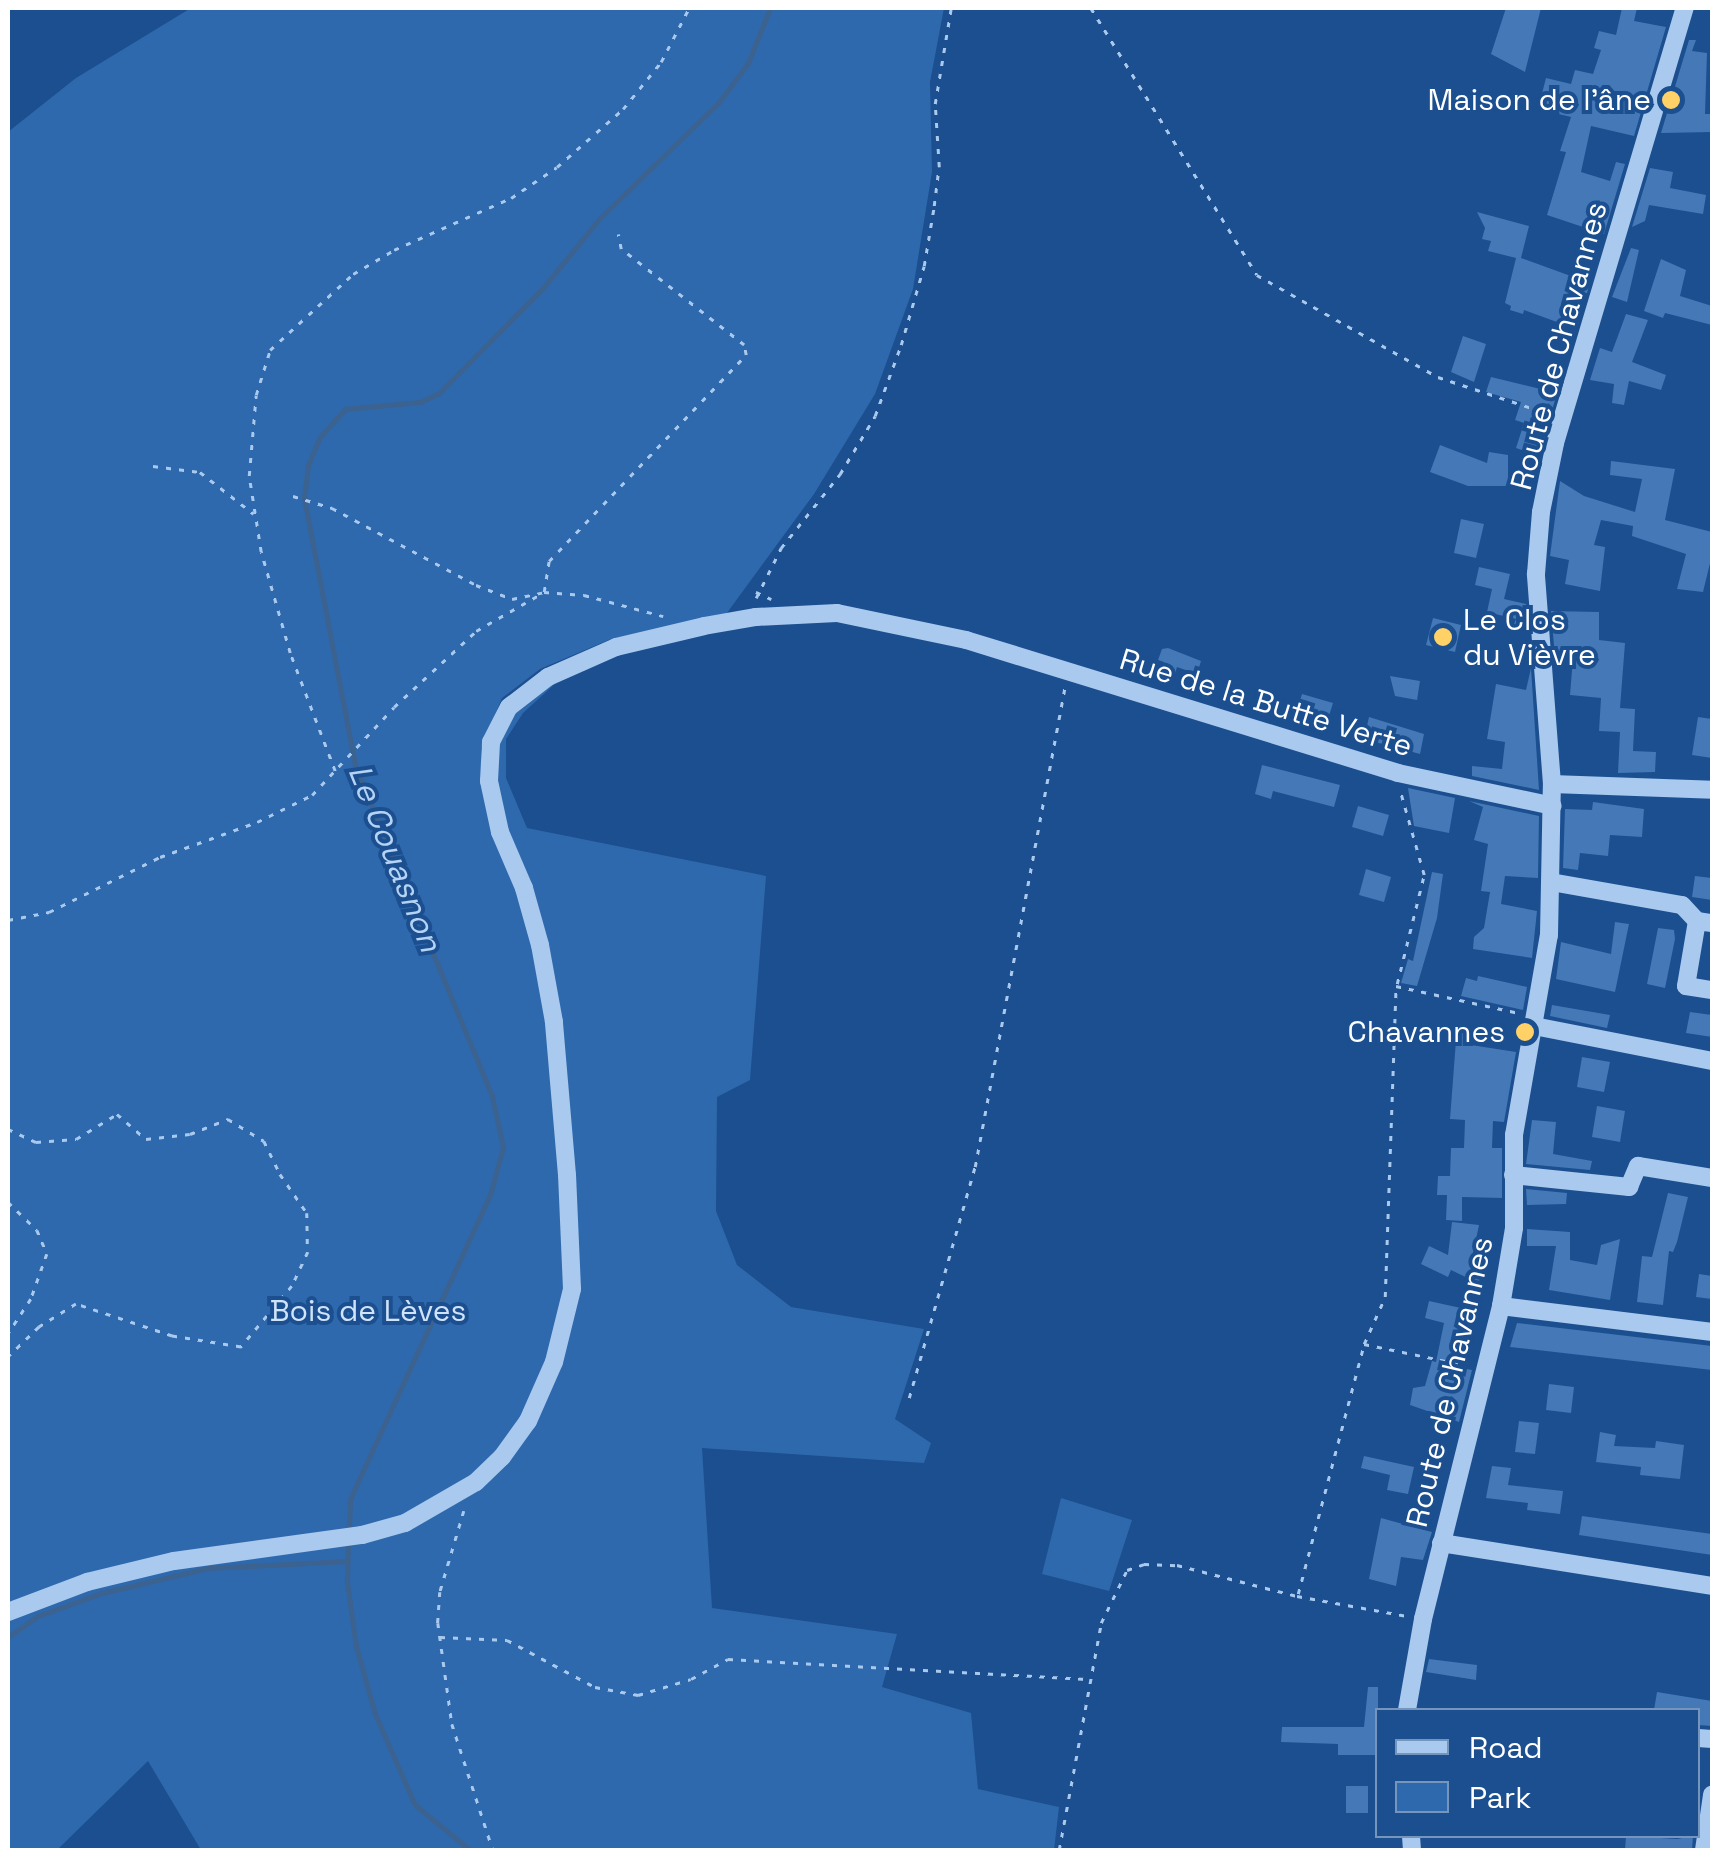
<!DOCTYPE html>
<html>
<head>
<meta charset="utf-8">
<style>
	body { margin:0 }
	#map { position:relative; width:1720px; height:1858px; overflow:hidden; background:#1b4f8f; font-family:"Space Grotesk",sans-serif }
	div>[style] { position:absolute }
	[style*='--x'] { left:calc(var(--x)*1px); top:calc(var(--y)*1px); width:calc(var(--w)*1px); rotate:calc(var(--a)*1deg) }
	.green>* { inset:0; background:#2e69ad }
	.stream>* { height:5px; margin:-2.5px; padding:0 2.5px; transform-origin:2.5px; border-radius:2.5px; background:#3c6290 }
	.building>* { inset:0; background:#4478b7 }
	.path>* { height:2.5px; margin-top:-1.25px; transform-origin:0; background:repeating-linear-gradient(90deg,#a9c9ee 0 5px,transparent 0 13px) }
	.minor>* { height:18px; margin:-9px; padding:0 9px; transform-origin:9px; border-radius:9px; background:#a9c9ee }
	.dots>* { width:28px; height:28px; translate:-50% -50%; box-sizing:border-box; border:5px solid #1b4f8f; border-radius:50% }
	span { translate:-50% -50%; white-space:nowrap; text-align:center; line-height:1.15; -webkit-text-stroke:8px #1b4f8f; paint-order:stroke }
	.poi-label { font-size:30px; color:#fff }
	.right { translate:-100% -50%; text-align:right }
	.left { translate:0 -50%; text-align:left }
	.street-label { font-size:30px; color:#fff }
	.park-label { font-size:30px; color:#cfe3fa }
	.water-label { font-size:32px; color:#b5d3f5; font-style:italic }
	.frame { position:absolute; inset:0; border:10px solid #fff; pointer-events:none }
	.legend { position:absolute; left:1375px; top:1708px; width:325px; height:130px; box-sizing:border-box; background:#1b4f8f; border:2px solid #7695bc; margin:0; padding:12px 18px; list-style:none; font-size:30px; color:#fff }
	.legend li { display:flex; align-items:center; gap:20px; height:50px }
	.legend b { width:50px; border:2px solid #7695bc }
</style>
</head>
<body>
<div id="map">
	<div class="green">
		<div style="clip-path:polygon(191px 8px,944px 8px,930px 82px,932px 172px,913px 289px,875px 394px,814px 494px,724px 617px,611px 639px,540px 669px,502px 698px,481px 748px,482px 786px,496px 789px,499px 742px,516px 710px,558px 681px,523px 713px,506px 739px,506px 778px,527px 828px,766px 876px,750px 1080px,717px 1097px,716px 1211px,737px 1265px,791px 1307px,924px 1329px,895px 1419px,931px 1443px,924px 1463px,702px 1448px,712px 1608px,897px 1634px,882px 1687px,971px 1713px,978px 1789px,1059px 1807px,1054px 1850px,201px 1850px,148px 1761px,57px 1850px,8px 1850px,8px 132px,76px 78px)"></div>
		<div style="clip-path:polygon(1061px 1498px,1132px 1520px,1109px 1591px,1042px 1574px)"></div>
	</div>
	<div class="stream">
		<div style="--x:349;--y:1530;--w:31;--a:-88"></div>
		<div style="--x:350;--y:1499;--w:335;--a:-65.3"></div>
		<div style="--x:490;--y:1195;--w:50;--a:-74.8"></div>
		<div style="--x:503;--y:1147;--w:52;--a:-102.2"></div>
		<div style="--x:492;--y:1096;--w:358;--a:-112.5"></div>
		<div style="--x:355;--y:765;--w:272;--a:-100.8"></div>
		<div style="--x:304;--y:498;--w:33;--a:-83"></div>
		<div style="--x:308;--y:465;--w:30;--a:-67"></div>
		<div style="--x:320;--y:437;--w:38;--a:-48"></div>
		<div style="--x:345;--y:409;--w:75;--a:-5.3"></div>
		<div style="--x:420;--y:402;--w:21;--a:-25"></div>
		<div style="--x:439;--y:393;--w:146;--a:-45.3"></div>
		<div style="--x:542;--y:289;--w:90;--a:-50.8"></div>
		<div style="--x:599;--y:219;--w:168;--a:-44.3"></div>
		<div style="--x:719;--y:102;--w:49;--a:-53.4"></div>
		<div style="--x:748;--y:63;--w:59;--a:-68.2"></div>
		<div style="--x:348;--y:1541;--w:41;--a:91.4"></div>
		<div style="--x:347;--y:1582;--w:65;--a:82"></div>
		<div style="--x:356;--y:1646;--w:71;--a:74.4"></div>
		<div style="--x:375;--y:1714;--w:99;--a:66.3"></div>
		<div style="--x:415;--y:1805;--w:71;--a:39.3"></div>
		<div style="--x:8;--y:1637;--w:37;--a:-35"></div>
		<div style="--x:38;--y:1616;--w:68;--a:-19.8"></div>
		<div style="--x:102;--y:1593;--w:110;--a:-13.2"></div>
		<div style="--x:209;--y:1568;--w:139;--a:-2.9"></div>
	</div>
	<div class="building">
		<div style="clip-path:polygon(1506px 8px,1541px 8px,1525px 72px,1491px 54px)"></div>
		<div style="clip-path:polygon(1622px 8px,1637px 8px,1634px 21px,1666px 27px,1634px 136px,1591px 126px,1581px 172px,1610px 181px,1616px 162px,1625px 164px,1604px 234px,1547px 215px,1566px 152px,1560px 151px,1571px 117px,1538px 109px,1546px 78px,1571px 84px,1575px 70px,1593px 74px,1601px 50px,1594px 48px,1599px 31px,1616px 35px)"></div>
		<div style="clip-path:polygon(1689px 40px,1696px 40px,1692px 51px,1707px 53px,1705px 114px,1712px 114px,1712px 132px,1661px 133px)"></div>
		<div style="clip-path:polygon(1650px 168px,1673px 172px,1670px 188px,1706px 195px,1703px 214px,1649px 205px,1645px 221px,1632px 227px)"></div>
		<div style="clip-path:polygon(1477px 212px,1529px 226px,1521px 258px,1590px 283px,1576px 329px,1524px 310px,1523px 314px,1510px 310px,1511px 306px,1505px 303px,1516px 258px,1488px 251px,1491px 241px,1482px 239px,1485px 228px)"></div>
		<div style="clip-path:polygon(1631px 248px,1639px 250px,1627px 302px,1612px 297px)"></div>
		<div style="clip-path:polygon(1661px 259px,1686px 270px,1680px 296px,1712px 306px,1712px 325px,1665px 313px,1663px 318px,1644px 311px)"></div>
		<div style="clip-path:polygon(1626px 314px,1648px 320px,1632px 362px,1666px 375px,1661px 390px,1629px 381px,1624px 405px,1612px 403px,1614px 384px,1590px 380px,1600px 348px,1612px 352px)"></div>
		<div style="clip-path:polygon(1463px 336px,1486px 344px,1474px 382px,1451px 372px)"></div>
		<div style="clip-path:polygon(1491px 377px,1557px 393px,1539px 456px,1516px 448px,1524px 423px,1515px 420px,1521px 402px,1486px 392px)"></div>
		<div style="clip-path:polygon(1440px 445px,1487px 463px,1489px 452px,1508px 455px,1508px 486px,1468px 486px,1430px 472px)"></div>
		<div style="clip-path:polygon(1611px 461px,1675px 469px,1665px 520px,1712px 532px,1712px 555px,1703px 592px,1677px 589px,1686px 554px,1632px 536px,1633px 526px,1601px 520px,1594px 545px,1605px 547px,1600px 591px,1565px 584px,1569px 560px,1550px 556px,1560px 481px,1584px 496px,1635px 512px,1642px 479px,1610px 475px)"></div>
		<div style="clip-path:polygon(1461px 519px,1484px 524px,1476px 558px,1454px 553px)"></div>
		<div style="clip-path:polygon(1479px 567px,1510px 574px,1504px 599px,1526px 604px,1528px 627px,1514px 624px,1516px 619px,1487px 612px,1492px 589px,1475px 585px)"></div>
		<div style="clip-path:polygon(1551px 611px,1599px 612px,1599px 640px,1625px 643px,1620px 708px,1635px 709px,1633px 751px,1656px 752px,1655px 772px,1618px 773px,1620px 732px,1599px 731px,1601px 698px,1570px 695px,1573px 658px,1555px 657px)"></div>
		<div style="clip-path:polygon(1433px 618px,1461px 625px,1455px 652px,1426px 645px)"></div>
		<div style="clip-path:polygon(1168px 648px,1201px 661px,1197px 674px,1177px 667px,1173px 680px,1159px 676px,1164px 662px,1158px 660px,1162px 649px)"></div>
		<div style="clip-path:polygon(1531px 668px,1539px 790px,1472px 776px,1472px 766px,1502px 769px,1505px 742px,1487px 739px,1496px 684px,1526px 690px)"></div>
		<div style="clip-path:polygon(1390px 676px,1420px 681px,1417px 700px,1395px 696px)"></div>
		<div style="clip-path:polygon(1302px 694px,1333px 703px,1327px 722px,1296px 713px)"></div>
		<div style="clip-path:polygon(1369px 717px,1424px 734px,1420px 754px,1364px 739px)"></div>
		<div style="clip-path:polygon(1698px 717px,1712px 719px,1712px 758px,1692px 755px)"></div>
		<div style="clip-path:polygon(1262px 765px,1340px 785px,1334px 807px,1273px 791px,1271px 799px,1255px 794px)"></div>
		<div style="clip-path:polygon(1408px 788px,1455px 798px,1449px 833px,1414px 826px)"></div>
		<div style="clip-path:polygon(1469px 801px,1539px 816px,1538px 878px,1505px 876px,1501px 904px,1537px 911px,1532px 958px,1473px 949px,1474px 937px,1484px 928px,1490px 892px,1481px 891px,1488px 844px,1474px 840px,1483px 807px)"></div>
		<div style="clip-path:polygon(1593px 802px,1644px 809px,1642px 837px,1610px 835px,1608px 856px,1580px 853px,1578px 870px,1563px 868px,1565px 809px,1592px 810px)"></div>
		<div style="clip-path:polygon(1358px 806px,1389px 815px,1383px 836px,1352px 827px)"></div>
		<div style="clip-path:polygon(1366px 869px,1391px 877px,1384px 902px,1359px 895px)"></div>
		<div style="clip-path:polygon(1432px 872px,1443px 874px,1437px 918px,1417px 986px,1401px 983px,1408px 959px,1413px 961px)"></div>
		<div style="clip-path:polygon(1695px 876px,1712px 878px,1712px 900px,1692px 897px)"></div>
		<div style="clip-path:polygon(1615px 922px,1629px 924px,1615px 992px,1556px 979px,1561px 942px,1611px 954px)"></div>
		<div style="clip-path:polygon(1658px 928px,1674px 930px,1675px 939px,1665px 988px,1647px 984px)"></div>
		<div style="clip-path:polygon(1478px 976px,1527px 987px,1523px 1010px,1461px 996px,1466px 978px,1477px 981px)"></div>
		<div style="clip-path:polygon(1552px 1005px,1610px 1015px,1607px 1028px,1550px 1016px)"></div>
		<div style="clip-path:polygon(1690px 1012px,1712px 1015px,1712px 1037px,1686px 1033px)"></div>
		<div style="clip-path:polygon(1457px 1027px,1474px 1029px,1471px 1045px,1516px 1052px,1504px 1122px,1493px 1121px,1492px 1148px,1502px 1148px,1502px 1198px,1462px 1197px,1462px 1221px,1446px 1220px,1447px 1195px,1437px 1195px,1438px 1176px,1450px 1176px,1451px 1148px,1464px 1148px,1465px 1120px,1450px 1119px)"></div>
		<div style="clip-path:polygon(1582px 1057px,1610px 1062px,1604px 1092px,1577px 1087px)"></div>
		<div style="clip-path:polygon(1597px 1106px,1625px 1111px,1620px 1142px,1592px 1137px)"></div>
		<div style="clip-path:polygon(1532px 1120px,1556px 1122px,1553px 1154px,1592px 1161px,1590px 1170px,1526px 1164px)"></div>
		<div style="clip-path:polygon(1526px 1189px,1567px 1193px,1566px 1204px,1527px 1205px)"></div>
		<div style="clip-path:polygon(1668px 1193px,1688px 1197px,1677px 1242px,1673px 1252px,1669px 1251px,1663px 1305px,1637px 1302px,1642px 1256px,1652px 1257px)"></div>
		<div style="clip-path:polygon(1452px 1222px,1479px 1225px,1472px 1258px,1487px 1265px,1478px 1283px,1451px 1270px,1448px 1277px,1421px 1264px,1429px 1246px,1448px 1255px)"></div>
		<div style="clip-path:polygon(1527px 1229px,1570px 1232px,1570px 1260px,1597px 1265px,1601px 1245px,1620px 1239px,1610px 1300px,1549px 1290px,1556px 1246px,1527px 1246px)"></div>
		<div style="clip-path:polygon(1699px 1274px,1712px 1276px,1712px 1299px,1696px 1297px)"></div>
		<div style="clip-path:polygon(1429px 1301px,1470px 1310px,1456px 1367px,1472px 1370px,1459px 1422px,1410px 1405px,1413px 1388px,1425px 1386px,1432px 1361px,1436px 1362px,1444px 1323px,1425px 1318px)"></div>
		<div style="clip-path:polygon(1517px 1323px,1712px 1346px,1712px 1370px,1510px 1347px)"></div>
		<div style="clip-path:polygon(1549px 1384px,1574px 1387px,1571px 1413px,1546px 1410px)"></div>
		<div style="clip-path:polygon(1519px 1421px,1539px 1423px,1535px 1454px,1515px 1452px)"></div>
		<div style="clip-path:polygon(1600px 1432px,1616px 1435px,1614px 1446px,1655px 1448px,1656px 1441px,1684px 1445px,1680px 1479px,1640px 1475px,1641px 1467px,1596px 1462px)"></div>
		<div style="clip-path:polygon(1364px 1456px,1414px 1467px,1408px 1494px,1387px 1490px,1390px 1475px,1361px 1468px)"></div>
		<div style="clip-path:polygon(1492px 1466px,1511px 1468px,1508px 1485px,1563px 1491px,1560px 1514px,1527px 1510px,1528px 1503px,1486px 1498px)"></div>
		<div style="clip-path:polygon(1582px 1516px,1712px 1534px,1712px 1555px,1579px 1535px)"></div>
		<div style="clip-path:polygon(1381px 1518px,1432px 1532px,1423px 1560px,1401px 1557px,1396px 1586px,1369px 1579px)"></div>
		<div style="clip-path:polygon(1429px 1659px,1477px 1665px,1476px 1680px,1426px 1672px)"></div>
		<div style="clip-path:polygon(1368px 1687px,1378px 1687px,1378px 1755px,1338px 1755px,1338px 1744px,1281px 1742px,1282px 1727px,1364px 1727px)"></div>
		<div style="clip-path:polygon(1657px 1692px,1712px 1701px,1712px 1726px,1698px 1725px,1698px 1710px,1654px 1710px)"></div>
		<div style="clip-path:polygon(1346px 1786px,1368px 1786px,1368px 1813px,1346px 1813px)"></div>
		<div style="clip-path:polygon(1626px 1836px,1677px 1839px,1693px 1836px,1692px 1850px,1625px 1850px)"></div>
	</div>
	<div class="path">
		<div style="--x:1091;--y:8;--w:314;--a:58.1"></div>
		<div style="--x:1257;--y:275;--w:208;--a:29.4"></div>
		<div style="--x:1438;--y:377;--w:115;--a:18.3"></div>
		<div style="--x:153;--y:466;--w:47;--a:7.3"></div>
		<div style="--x:200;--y:472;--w:68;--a:37.9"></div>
		<div style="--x:293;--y:496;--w:41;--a:17.1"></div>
		<div style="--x:332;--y:508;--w:163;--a:28.1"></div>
		<div style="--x:476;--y:585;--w:39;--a:21"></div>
		<div style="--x:512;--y:599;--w:33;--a:-12"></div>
		<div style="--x:544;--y:592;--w:31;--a:-81"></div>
		<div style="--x:549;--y:561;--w:285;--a:-46.3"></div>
		<div style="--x:746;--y:355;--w:10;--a:-101"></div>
		<div style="--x:744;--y:345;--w:156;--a:-142"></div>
		<div style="--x:621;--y:249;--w:15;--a:-101"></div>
		<div style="--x:756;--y:592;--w:17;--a:25"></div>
		<div style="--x:756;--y:598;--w:56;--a:-63.4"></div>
		<div style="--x:781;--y:548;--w:95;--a:-51.4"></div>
		<div style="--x:840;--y:474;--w:68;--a:-58.9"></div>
		<div style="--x:875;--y:416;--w:76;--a:-69.9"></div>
		<div style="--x:901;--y:345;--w:82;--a:-73.8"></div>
		<div style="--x:924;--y:266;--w:61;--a:-80.5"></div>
		<div style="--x:934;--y:206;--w:39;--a:-83"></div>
		<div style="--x:939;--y:167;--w:63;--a:-93.6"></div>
		<div style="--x:935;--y:104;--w:97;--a:-80.5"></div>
		<div style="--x:335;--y:771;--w:126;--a:-110.9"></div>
		<div style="--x:290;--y:653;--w:105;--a:-106"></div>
		<div style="--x:261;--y:552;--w:77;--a:-99"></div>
		<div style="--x:249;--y:476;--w:81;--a:-85.1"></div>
		<div style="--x:256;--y:395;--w:47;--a:-72.7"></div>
		<div style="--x:270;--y:350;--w:113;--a:-42.5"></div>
		<div style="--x:353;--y:274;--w:48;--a:-30.3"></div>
		<div style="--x:394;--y:250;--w:128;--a:-24"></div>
		<div style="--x:511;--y:198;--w:55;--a:-34"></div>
		<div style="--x:557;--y:167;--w:88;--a:-41.3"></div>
		<div style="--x:623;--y:109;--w:60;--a:-51"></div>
		<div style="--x:661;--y:62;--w:61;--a:-62.6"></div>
		<div style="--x:8;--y:920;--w:42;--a:-11"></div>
		<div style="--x:49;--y:912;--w:124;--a:-26.4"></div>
		<div style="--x:160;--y:857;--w:103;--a:-19.8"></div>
		<div style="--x:257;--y:822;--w:61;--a:-26.1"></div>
		<div style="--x:312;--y:795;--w:120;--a:-47"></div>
		<div style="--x:394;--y:707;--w:112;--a:-42.8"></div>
		<div style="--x:476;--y:631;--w:78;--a:-29.8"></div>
		<div style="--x:544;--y:592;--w:40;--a:4.3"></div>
		<div style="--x:584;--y:595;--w:82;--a:14.9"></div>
		<div style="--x:1397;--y:984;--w:112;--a:-76.1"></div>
		<div style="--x:1424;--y:875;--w:84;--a:-105.9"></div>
		<div style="--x:8;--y:1129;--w:31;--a:25"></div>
		<div style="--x:36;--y:1142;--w:40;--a:-4.3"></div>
		<div style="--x:76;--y:1139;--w:48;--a:-31.4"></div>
		<div style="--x:117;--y:1114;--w:38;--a:41"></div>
		<div style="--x:146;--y:1139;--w:44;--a:-6.5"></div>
		<div style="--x:190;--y:1134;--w:41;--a:-21.5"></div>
		<div style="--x:228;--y:1119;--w:42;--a:31.4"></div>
		<div style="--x:264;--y:1141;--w:37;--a:64"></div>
		<div style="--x:280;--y:1174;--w:47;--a:55.3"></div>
		<div style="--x:307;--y:1213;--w:39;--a:89"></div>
		<div style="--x:308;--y:1252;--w:38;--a:115"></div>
		<div style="--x:292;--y:1286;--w:80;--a:129.9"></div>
		<div style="--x:241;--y:1347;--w:70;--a:-170.9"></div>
		<div style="--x:172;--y:1336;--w:101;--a:-161.6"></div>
		<div style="--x:76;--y:1304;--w:44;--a:148.1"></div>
		<div style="--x:39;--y:1327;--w:43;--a:135.9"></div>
		<div style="--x:8;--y:1202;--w:40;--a:44"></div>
		<div style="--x:37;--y:1230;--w:26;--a:67"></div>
		<div style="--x:47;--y:1254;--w:48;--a:109.6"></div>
		<div style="--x:31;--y:1299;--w:42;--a:123.3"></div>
		<div style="--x:1364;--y:1344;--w:51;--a:-65.9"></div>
		<div style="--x:1385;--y:1297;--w:311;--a:-88"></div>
		<div style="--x:1396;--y:986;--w:126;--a:12.4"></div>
		<div style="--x:909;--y:1398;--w:240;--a:-74.1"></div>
		<div style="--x:975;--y:1167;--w:487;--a:-79.4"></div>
		<div style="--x:464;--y:1511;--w:84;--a:106.5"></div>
		<div style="--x:440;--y:1592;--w:31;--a:94"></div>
		<div style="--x:438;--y:1623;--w:102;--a:82.1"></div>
		<div style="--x:452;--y:1724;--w:133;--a:72"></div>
		<div style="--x:1298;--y:1594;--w:259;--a:-75.2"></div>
		<div style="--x:1364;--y:1344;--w:103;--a:11.7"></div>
		<div style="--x:440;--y:1637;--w:67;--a:2.6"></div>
		<div style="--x:507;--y:1640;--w:100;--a:28.1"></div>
		<div style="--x:595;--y:1687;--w:44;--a:10.5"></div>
		<div style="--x:638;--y:1695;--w:55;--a:-16.8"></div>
		<div style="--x:691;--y:1679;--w:42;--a:-28.4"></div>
		<div style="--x:728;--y:1659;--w:363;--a:3.2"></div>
		<div style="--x:1059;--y:1850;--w:231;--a:-79.5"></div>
		<div style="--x:1101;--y:1623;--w:59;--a:-63.9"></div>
		<div style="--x:1127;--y:1570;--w:18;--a:-19"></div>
		<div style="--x:1144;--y:1564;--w:33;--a:2"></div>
		<div style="--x:1177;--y:1565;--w:124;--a:14.5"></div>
		<div style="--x:1297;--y:1596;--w:112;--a:10.3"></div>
	</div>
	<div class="minor">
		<div style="--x:1552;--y:784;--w:160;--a:2.1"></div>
		<div style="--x:1551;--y:882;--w:133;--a:10"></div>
		<div style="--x:1682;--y:905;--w:22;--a:47"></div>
		<div style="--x:1697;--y:921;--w:15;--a:8"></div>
		<div style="--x:1697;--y:921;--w:66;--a:99.6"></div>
		<div style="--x:1686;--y:986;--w:26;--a:9"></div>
		<div style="--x:1534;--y:1026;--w:181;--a:11.1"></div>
		<div style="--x:1513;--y:1175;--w:117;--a:5.9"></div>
		<div style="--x:1629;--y:1187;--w:23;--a:-67"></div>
		<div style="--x:1638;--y:1166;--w:75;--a:9.2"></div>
		<div style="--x:1501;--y:1306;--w:213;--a:7"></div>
		<div style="--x:1441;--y:1543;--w:274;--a:9"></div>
		<div style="--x:8;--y:1612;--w:85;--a:-20.8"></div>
		<div style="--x:87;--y:1582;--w:89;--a:-13.6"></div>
		<div style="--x:174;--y:1561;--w:190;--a:-7.9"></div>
		<div style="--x:362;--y:1535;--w:45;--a:-15.6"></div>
		<div style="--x:405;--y:1523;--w:82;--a:-30"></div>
		<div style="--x:476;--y:1482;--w:36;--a:-44"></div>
		<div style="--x:502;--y:1457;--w:44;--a:-54.2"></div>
		<div style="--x:528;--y:1421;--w:64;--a:-66.2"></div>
		<div style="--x:554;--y:1362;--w:75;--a:-76.1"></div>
		<div style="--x:572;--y:1289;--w:114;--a:-92.5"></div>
		<div style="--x:567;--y:1175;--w:154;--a:-94.9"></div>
		<div style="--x:554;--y:1022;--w:78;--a:-100.3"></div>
		<div style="--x:540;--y:945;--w:59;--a:-105.7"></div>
		<div style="--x:524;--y:888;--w:61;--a:-113.2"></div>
		<div style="--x:500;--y:832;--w:52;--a:-102.2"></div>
		<div style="--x:489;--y:781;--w:39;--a:-87"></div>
		<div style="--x:491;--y:742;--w:39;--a:-63"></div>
		<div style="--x:509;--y:707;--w:49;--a:-37.6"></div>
		<div style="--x:548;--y:677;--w:74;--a:-23.8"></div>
		<div style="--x:616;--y:647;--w:90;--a:-13.4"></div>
		<div style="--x:704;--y:626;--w:53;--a:-9.8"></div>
		<div style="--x:756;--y:617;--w:81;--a:-2.8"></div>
		<div style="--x:837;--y:613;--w:132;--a:11.8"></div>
		<div style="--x:966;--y:640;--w:452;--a:17.1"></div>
		<div style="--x:1398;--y:773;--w:158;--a:12"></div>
		<div style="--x:1407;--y:1710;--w:92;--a:-80"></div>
		<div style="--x:1423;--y:1619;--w:323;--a:-76"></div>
		<div style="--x:1501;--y:1306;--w:79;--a:-80.5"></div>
		<div style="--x:1514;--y:1228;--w:93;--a:-90"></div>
		<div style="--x:1514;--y:1135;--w:203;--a:-80.1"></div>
		<div style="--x:1549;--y:935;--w:151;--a:-88.9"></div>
		<div style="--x:1552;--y:784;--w:211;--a:-94.4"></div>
		<div style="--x:1536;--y:574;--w:62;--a:-85.4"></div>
		<div style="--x:1541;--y:512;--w:70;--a:-78.5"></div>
		<div style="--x:1555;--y:443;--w:454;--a:-73.4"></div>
		<div style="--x:1698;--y:1738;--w:14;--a:4"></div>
		<div style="--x:1411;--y:1836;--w:14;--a:86"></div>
		<div style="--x:1704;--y:1850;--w:56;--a:-81.7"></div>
	</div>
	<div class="dots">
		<div style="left:1671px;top:100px;background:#ffd166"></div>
		<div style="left:1443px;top:637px;background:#ffd166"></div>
		<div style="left:1525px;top:1032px;background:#ffd166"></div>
	</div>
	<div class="poi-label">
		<span class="right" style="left:1651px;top:100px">Maison de l'âne</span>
		<span class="left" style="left:1463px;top:637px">Le Clos<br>du Vièvre</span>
		<span class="right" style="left:1505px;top:1032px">Chavannes</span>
	</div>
	<div class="street-label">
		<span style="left:1559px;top:346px;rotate:-75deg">Route de Chavannes</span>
		<span style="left:1266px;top:703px;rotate:17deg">Rue de la Butte Verte</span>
		<span style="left:1450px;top:1382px;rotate:-77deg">Route de Chavannes</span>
	</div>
	<div class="park-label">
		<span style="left:368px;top:1311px">Bois de Lèves</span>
	</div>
	<div class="water-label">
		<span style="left:395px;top:858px;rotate:68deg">Le Couasnon</span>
	</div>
	<div class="frame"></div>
	<ul class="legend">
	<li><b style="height:12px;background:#a9c9ee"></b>Road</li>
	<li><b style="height:28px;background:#2e69ad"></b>Park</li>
	</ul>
</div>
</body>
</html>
